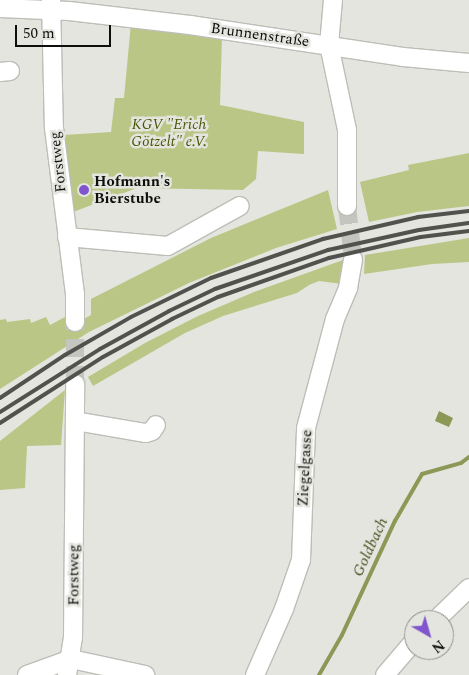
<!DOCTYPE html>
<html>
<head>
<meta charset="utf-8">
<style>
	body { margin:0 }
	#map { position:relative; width:469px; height:675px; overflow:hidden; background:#e3e5de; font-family:Spectral,serif }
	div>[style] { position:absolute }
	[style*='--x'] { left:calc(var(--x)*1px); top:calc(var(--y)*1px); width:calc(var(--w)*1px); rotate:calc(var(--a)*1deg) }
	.green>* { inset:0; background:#bac685 }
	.water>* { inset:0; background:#8c9856 }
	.stream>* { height:4px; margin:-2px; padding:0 2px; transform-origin:2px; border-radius:2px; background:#8c9856 }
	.minor-tunnel>* { height:18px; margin-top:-9px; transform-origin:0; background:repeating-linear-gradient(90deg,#c3c5be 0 18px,transparent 0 27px) }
	.roads { filter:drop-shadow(1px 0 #bcbeb7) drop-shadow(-1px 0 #bcbeb7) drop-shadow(0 1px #bcbeb7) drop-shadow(0 -1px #bcbeb7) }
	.minor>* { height:18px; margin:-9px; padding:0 9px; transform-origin:9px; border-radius:9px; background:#fff }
	.rail>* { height:4px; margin:-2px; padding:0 2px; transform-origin:2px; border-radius:2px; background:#51524e }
	.dots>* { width:14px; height:14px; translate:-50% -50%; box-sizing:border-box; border:2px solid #e3e5de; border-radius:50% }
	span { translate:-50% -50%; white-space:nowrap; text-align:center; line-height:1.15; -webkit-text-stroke:5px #e3e5de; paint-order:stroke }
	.street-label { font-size:15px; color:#0e0f0c }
	.park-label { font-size:15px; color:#4d5707; font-style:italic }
	.poi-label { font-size:15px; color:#0e0f0c; font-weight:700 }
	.left { translate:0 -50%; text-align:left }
	.water-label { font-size:16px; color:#464e1d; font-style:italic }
	.north { position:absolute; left:404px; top:610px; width:50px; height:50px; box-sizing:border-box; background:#e3e5de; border:1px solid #8e8f8a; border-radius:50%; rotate:142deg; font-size:14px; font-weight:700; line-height:20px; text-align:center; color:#0e0f0c }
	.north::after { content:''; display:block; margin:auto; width:18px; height:22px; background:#8155ce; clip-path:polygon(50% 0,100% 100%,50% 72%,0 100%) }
	.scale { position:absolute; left:15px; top:25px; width:96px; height:22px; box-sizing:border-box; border:2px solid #0e0f0c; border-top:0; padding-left:6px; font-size:15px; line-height:18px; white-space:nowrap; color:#0e0f0c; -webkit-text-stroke:4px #e3e5de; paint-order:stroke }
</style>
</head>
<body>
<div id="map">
	<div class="green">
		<div style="clip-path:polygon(131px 23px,222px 36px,220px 105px,304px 122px,304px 154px,258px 151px,256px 179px,243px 190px,137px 188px,73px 212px,64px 135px,111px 132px,115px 98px,124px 98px)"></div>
		<div style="clip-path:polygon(469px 153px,469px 206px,417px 212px,369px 222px,360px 182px,409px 170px,408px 165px)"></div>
		<div style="clip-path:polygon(328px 190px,337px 229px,276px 248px,189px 283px,89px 332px,0 389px,0 320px,6px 319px,7px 322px,30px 319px,31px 323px,46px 317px,50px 325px,65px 317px,66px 329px,91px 315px,91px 299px,211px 238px)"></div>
		<div style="clip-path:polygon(469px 238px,469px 262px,432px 264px,364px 274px,365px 255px)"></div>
		<div style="clip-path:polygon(343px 260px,345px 270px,342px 284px,319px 281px,309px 285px,297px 293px,223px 316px,185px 333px,93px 386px,88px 377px,145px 343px,198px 316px,254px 292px)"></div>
		<div style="clip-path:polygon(65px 390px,61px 445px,27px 446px,25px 488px,0 490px,0 441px)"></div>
	</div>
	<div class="water">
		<div style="clip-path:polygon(439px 411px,453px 418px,449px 427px,435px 421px)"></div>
	</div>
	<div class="stream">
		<div style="--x:319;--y:675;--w:46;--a:-60.1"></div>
		<div style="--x:342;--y:635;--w:126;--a:-65.1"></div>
		<div style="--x:395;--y:521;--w:54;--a:-60.1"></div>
		<div style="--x:422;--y:474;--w:41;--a:-15.8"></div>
		<div style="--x:461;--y:463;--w:10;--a:-37"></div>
	</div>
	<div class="minor-tunnel">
		<div style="--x:347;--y:206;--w:53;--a:83.5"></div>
		<div style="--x:75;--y:384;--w:62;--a:-90"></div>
	</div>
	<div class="roads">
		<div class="minor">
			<div style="--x:51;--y:0;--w:128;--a:88.7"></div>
			<div style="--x:54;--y:128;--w:167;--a:82.8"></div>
			<div style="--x:75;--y:294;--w:28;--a:90"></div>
			<div style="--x:333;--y:0;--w:45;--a:95.1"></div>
			<div style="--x:329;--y:45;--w:87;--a:78"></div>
			<div style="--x:347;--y:130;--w:76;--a:90"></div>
			<div style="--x:0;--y:8;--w:69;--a:2.5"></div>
			<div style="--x:69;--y:11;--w:122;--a:6.6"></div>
			<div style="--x:190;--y:25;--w:215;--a:8.5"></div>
			<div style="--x:403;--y:57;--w:66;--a:5.2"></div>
			<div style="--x:0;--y:72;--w:10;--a:-6"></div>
			<div style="--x:67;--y:237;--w:101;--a:5.1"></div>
			<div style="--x:168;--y:246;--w:82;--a:-29.1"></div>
			<div style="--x:75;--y:421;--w:72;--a:9.6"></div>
			<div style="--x:146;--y:433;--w:6;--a:-18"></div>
			<div style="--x:152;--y:431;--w:7;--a:-56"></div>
			<div style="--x:436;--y:620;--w:46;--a:-44.1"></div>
			<div style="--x:71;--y:659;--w:76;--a:12.2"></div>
			<div style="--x:27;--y:675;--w:47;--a:-20"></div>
			<div style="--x:67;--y:675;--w:37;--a:-81"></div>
			<div style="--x:73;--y:638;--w:254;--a:-89.5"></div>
			<div style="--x:255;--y:675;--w:72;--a:-66.3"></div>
			<div style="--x:284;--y:609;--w:52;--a:-70.9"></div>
			<div style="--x:301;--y:560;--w:132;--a:-87.8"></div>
			<div style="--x:306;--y:428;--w:113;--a:-75.1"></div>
			<div style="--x:335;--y:319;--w:34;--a:-67"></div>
			<div style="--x:348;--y:288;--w:29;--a:-80"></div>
			<div style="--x:385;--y:675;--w:45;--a:-49.5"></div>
		</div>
	</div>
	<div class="rail">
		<div style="--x:0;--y:398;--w:78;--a:-33.5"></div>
		<div style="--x:65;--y:355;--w:76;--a:-29.9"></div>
		<div style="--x:131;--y:317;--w:89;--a:-26"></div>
		<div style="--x:211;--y:278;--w:119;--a:-19.2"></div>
		<div style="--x:323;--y:239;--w:98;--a:-13"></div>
		<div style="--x:418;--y:217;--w:51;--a:-6.7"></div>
		<div style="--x:0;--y:412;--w:118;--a:-32.2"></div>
		<div style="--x:100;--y:349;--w:79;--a:-28.8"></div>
		<div style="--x:169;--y:311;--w:51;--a:-25.6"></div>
		<div style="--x:215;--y:289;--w:120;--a:-19"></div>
		<div style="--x:328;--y:250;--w:93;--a:-12.4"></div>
		<div style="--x:419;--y:230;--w:50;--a:-8"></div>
		<div style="--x:0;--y:423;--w:122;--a:-32.7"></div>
		<div style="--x:103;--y:357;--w:79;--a:-28.8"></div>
		<div style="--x:172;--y:319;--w:51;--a:-25.6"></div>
		<div style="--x:218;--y:297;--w:118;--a:-19.4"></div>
		<div style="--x:329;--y:258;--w:94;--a:-12.9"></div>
		<div style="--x:421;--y:237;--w:48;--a:-7.1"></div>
	</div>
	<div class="dots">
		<div style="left:84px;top:190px;background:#8155ce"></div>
	</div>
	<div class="street-label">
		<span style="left:260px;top:35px;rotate:8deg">Brunnenstraße</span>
		<span style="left:58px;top:162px;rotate:-96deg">Forstweg</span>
		<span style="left:305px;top:468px;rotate:-87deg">Ziegelgasse</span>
		<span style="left:74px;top:575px;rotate:-90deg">Forstweg</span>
	</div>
	<div class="park-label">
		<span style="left:169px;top:133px">KGV "Erich<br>Götzelt" e.V.</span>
	</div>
	<div class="poi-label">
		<span class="left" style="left:94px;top:190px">Hofmann's<br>Bierstube</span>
	</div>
	<div class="water-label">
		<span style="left:370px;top:547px;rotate:-65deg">Goldbach</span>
	</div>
	<div class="north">N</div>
	<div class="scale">50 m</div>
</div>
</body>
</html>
